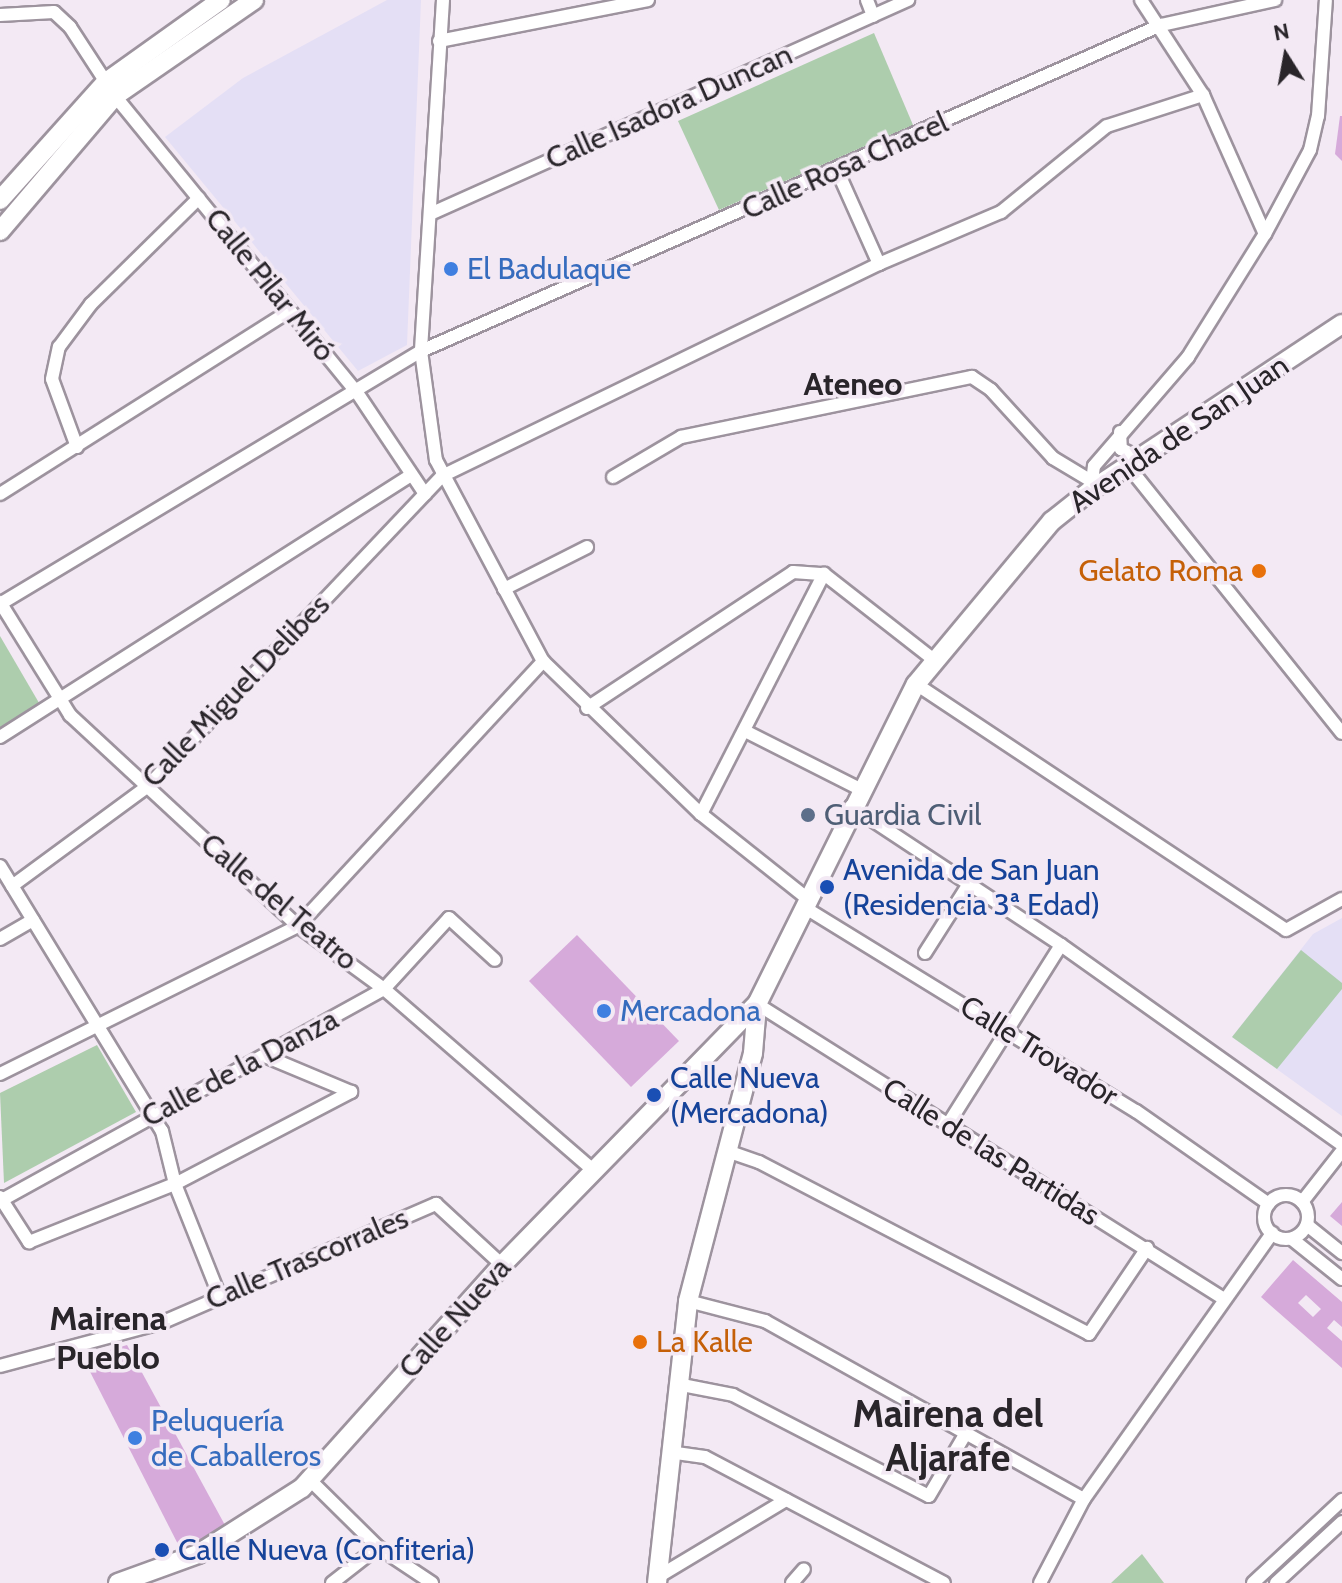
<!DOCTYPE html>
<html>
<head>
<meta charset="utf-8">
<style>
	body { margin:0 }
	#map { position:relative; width:1342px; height:1583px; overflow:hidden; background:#f3e9f4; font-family:Cabin,sans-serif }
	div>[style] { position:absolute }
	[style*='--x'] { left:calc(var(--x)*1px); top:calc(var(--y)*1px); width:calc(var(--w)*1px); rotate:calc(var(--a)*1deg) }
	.education>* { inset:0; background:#e4dff5 }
	.green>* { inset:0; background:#adcdad }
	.building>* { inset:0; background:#d6aada }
	.roads { filter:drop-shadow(2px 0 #9d939e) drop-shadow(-2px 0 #9d939e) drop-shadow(0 2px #9d939e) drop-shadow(0 -2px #9d939e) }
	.street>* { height:12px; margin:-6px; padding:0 6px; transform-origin:6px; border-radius:6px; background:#fff }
	.street>.ring { margin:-6px; padding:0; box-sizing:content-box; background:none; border:12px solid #fff; border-radius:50% }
	.secondary>* { height:18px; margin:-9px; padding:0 9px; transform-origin:9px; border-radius:9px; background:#fff }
	.dots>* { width:22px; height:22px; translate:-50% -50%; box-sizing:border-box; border:4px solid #f3e9f4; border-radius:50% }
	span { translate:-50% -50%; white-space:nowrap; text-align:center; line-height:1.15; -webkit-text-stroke:7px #f3e9f4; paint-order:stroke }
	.street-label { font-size:30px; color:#29252a }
	.shop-label { font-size:30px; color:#366cbe }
	.left { translate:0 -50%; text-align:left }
	.food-label { font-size:30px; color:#c56008 }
	.right { translate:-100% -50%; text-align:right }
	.service-label { font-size:30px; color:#4e5e75 }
	.transit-label { font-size:30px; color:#164399 }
	.neighbourhood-label { font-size:32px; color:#29252a; font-weight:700 }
	.quarter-label { font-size:34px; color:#29252a; font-weight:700 }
	.district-label { font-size:38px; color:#29252a; font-weight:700 }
	.north { position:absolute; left:1246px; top:16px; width:80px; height:80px; -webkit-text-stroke:6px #f3e9f4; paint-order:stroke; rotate:349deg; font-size:22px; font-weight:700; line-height:32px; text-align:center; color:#29252a }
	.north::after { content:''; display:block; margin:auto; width:28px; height:36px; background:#29252a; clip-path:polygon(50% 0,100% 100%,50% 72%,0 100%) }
</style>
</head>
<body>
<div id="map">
	<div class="education">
		<div style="clip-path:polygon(387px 0,421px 0,407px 345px,358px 371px,165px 137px,243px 78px)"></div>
		<div style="clip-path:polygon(1342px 918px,1342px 1116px,1232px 1037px,1313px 934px)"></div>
	</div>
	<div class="green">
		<div style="clip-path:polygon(874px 33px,913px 125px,719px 210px,678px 121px)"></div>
		<div style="clip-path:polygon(0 636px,42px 708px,0 729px)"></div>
		<div style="clip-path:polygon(1301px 950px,1342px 983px,1342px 989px,1277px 1069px,1232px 1037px)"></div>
		<div style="clip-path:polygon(97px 1045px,136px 1112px,4px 1183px,0 1093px)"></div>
		<div style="clip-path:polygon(1142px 1554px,1164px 1583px,1111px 1583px)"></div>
	</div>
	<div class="building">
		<div style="clip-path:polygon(1340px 116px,1342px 116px,1342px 161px,1335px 154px)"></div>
		<div style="clip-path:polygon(577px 935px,679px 1041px,631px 1087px,529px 981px)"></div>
		<div style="clip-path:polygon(1342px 1202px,1342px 1226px,1330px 1216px)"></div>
		<div style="clip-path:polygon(evenodd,1293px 1260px,1342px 1302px,1342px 1327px,1334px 1320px,1327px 1328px,1342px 1341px,1342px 1368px,1261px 1297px,1293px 1260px,1306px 1295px,1321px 1309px,1313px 1317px,1298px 1303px,1306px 1295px)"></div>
		<div style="clip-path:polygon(127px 1345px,226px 1527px,183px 1554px,83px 1358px)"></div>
	</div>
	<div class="roads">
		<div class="street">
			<div style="--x:443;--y:0;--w:352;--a:93.6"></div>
			<div style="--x:421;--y:351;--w:110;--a:82.2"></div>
			<div style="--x:436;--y:460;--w:228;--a:62"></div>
			<div style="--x:543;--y:661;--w:220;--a:44.1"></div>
			<div style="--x:701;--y:814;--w:137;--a:38.5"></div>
			<div style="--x:867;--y:0;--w:17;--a:69"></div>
			<div style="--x:1141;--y:0;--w:113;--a:56.9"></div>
			<div style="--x:1203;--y:95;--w:152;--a:66"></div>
			<div style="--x:0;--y:15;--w:54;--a:-3.2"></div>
			<div style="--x:54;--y:12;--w:22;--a:43"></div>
			<div style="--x:70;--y:27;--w:82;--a:56.9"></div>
			<div style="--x:115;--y:96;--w:381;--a:50.8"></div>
			<div style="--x:356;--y:391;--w:124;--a:56.2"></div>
			<div style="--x:439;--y:41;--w:213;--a:-11.1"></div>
			<div style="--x:837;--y:170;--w:103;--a:65.9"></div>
			<div style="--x:430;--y:214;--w:524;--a:-24.12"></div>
			<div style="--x:1120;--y:432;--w:17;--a:87"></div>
			<div style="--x:1121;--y:449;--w:21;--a:25"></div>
			<div style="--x:77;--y:447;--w:72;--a:-110.2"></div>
			<div style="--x:52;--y:379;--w:33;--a:-78"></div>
			<div style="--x:59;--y:347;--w:54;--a:-53.3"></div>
			<div style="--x:91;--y:304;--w:151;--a:-44.5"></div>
			<div style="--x:1128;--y:466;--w:342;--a:51.3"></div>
			<div style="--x:613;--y:477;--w:79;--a:-30.5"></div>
			<div style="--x:681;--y:437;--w:297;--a:-11.7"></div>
			<div style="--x:972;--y:377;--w:23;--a:34"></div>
			<div style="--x:991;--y:390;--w:92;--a:47.6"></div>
			<div style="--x:1053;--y:458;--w:41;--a:31"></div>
			<div style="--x:1091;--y:490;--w:24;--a:-83"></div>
			<div style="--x:1094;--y:466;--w:144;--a:-49.2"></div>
			<div style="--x:1188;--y:357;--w:145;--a:-58"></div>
			<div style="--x:1265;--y:234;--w:95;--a:-61.8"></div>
			<div style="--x:1310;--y:150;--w:35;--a:-77"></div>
			<div style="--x:1318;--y:116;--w:116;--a:-86.1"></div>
			<div style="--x:0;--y:494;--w:343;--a:-32.3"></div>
			<div style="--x:504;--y:589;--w:93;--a:-26.8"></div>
			<div style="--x:0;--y:602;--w:133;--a:58.2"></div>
			<div style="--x:70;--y:715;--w:311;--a:42.8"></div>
			<div style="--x:298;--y:926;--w:107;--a:36.2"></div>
			<div style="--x:384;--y:989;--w:276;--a:40.9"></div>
			<div style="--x:0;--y:604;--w:491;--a:-31"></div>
			<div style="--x:421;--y:351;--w:809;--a:-23.78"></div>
			<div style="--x:1161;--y:25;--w:117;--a:-12.4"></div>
			<div style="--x:916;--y:684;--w:444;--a:33.6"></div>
			<div style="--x:1286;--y:930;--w:64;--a:-29"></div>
			<div style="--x:587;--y:708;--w:247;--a:-33.4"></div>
			<div style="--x:793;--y:572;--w:31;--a:4"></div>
			<div style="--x:824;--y:574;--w:140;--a:38"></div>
			<div style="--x:745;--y:731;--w:129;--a:26.8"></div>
			<div style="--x:0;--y:737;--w:488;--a:-32.5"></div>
			<div style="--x:851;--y:806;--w:252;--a:33.5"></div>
			<div style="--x:1061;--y:945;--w:345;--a:35.4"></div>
			<div style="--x:701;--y:814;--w:270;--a:-62.9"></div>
			<div style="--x:0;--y:866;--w:311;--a:58.6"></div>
			<div style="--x:162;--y:1131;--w:55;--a:76.2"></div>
			<div style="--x:175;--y:1184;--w:122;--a:68.3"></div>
			<div style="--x:12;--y:886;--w:167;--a:-36.3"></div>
			<div style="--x:147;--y:787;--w:429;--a:-46.5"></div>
			<div style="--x:442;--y:476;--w:486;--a:-25.9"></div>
			<div style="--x:879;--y:264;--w:133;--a:-23.1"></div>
			<div style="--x:1001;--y:212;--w:136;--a:-39.1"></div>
			<div style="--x:1107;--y:126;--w:101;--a:-17.9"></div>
			<div style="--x:804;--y:907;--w:390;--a:31.6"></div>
			<div style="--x:1136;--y:1111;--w:162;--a:35"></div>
			<div style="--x:0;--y:939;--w:38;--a:-30"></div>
			<div style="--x:925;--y:953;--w:82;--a:-57.5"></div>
			<div style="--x:757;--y:1004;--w:552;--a:32.28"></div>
			<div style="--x:0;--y:1074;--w:333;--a:-26.4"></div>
			<div style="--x:298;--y:926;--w:361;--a:-47.2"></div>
			<div style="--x:947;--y:1126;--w:214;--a:-57.8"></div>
			<div style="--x:727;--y:1151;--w:34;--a:19"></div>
			<div style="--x:759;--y:1162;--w:372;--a:27.5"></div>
			<div style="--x:1089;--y:1334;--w:104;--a:-56"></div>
			<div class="ring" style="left:1264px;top:1195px;width:32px;height:32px"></div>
			<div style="--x:0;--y:1197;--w:54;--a:57.2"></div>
			<div style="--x:29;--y:1242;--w:157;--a:-21.7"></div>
			<div style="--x:175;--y:1184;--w:199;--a:-27.6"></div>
			<div style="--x:351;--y:1092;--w:93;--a:-157.3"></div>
			<div style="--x:0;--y:1201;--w:439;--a:-28.9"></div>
			<div style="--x:384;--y:989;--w:96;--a:-47.5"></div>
			<div style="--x:449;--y:918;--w:62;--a:42.4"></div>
			<div style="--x:1302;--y:1202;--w:65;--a:-51.9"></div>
			<div style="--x:1307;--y:1225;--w:45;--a:38.7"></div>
			<div style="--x:1292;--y:1239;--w:64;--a:38.7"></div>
			<div style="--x:688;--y:1301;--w:80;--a:14.6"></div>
			<div style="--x:765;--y:1321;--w:365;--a:29.2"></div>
			<div style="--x:0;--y:1366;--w:167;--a:-15"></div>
			<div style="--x:161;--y:1323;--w:300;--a:-23.4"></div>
			<div style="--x:436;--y:1204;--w:90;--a:42.7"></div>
			<div style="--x:677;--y:1384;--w:57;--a:11.1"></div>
			<div style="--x:733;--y:1395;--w:220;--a:27.3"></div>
			<div style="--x:929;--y:1496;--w:73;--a:-59.6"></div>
			<div style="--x:669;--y:1452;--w:36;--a:8"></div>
			<div style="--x:705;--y:1457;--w:270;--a:27.8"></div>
			<div style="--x:310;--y:1480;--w:95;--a:44.6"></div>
			<div style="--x:378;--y:1547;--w:65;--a:33.7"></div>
			<div style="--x:661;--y:1575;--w:146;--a:-31"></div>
			<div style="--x:332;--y:1583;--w:58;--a:-38"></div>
			<div style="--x:792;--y:1583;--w:18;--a:-49"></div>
			<div style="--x:1040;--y:1583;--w:95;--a:-62.4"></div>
			<div style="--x:1084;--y:1499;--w:326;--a:-54.7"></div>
			<div style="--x:1253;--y:1583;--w:122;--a:-43"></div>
			<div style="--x:1276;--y:1583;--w:90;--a:-42.7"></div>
		</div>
		<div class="secondary">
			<div style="--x:0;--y:200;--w:159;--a:-48.1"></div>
			<div style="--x:106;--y:82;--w:141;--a:-35.5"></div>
			<div style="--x:0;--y:231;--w:177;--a:-49.6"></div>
			<div style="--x:115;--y:96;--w:169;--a:-34.6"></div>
			<div style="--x:118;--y:1583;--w:85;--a:-19.9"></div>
			<div style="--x:198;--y:1554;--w:123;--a:-32.4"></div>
			<div style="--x:302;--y:1488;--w:300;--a:-48.1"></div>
			<div style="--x:502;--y:1265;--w:365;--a:-45.7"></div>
			<div style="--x:757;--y:1004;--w:357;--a:-63.6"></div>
			<div style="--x:916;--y:684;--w:212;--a:-50.2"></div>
			<div style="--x:1052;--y:521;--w:50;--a:-38.5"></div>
			<div style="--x:1091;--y:490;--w:301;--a:-33.5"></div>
			<div style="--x:657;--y:1583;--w:284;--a:-83.7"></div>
			<div style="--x:688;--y:1301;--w:256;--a:-75.3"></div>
			<div style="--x:753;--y:1053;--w:49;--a:-85.3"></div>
		</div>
	</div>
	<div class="dots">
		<div style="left:451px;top:269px;background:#3f7fe0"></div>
		<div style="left:1259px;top:571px;background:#e8710a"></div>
		<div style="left:808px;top:815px;background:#5c6f8a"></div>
		<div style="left:827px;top:887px;background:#1a4fb4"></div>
		<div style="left:604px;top:1011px;background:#3f7fe0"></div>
		<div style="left:654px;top:1095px;background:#1a4fb4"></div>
		<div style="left:640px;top:1342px;background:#e8710a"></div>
		<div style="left:135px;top:1438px;background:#3f7fe0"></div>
		<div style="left:162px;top:1550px;background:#1a4fb4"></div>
	</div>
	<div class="street-label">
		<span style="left:669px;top:107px;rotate:-24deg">Calle Isadora Duncan</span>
		<span style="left:845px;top:166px;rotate:-24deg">Calle Rosa Chacel</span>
		<span style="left:270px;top:285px;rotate:51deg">Calle Pilar Miró</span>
		<span style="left:1179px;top:434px;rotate:-34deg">Avenida de San Juan</span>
		<span style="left:236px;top:691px;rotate:-46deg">Calle Miguel Delibes</span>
		<span style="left:279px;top:902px;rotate:40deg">Calle del Teatro</span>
		<span style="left:1039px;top:1051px;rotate:32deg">Calle Trovador</span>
		<span style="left:240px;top:1068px;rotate:-28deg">Calle de la Danza</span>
		<span style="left:991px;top:1152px;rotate:32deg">Calle de las Partidas</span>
		<span style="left:307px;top:1259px;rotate:-23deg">Calle Trascorrales</span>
		<span style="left:455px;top:1318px;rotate:-48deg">Calle Nueva</span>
	</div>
	<div class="shop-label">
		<span class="left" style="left:467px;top:269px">El Badulaque</span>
		<span class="left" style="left:620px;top:1011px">Mercadona</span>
		<span class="left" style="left:151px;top:1438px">Peluquería<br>de Caballeros</span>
	</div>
	<div class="food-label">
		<span class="right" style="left:1243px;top:571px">Gelato Roma</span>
		<span class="left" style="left:656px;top:1342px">La Kalle</span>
	</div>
	<div class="service-label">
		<span class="left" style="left:824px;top:815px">Guardia Civil</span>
	</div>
	<div class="transit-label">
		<span class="left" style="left:843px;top:887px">Avenida de San Juan<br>(Residencia 3ª Edad)</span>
		<span class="left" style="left:670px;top:1095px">Calle Nueva<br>(Mercadona)</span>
		<span class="left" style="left:178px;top:1550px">Calle Nueva (Confiteria)</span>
	</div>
	<div class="neighbourhood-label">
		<span style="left:853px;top:384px">Ateneo</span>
	</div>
	<div class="quarter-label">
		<span style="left:108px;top:1338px">Mairena<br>Pueblo</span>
	</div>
	<div class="district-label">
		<span style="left:948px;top:1436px">Mairena del<br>Aljarafe</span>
	</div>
	<div class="north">N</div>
</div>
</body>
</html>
